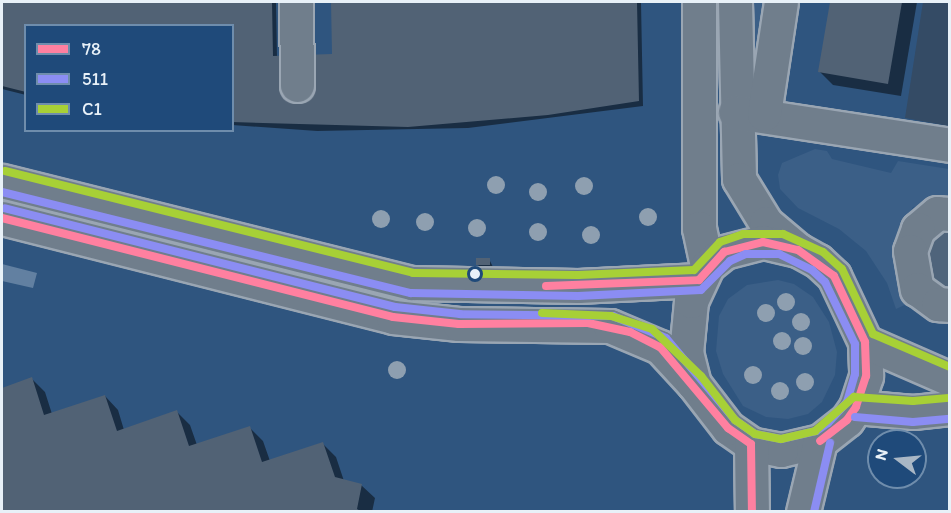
<!DOCTYPE html>
<html>
<head>
<meta charset="utf-8">
<style>
	body { margin:0 }
	#map { position:relative; width:951px; height:513px; overflow:hidden; background:#344b65; font-family:Itim,sans-serif }
	div>[style] { position:absolute }
	[style*='--x'] { left:calc(var(--x)*1px); top:calc(var(--y)*1px); width:calc(var(--w)*1px); rotate:calc(var(--a)*1deg) }
	.built>* { inset:0; background:#2f557f }
	.green>* { inset:0; background:#3b5f87 }
	.water>* { inset:0; background:#6280a1 }
	.shadow>* { inset:0; background:#0007 }
	.building>* { inset:0; background:#516275 }
	.minor-tunnel>* { height:33px; margin-top:-16.5px; transform-origin:0; background:repeating-linear-gradient(90deg,#4f647b 0 33px,transparent 0 49px) }
	.roads { filter:drop-shadow(2px 0 #9aa6b3) drop-shadow(-2px 0 #9aa6b3) drop-shadow(0 2px #9aa6b3) drop-shadow(0 -2px #9aa6b3) }
	.minor>* { height:33px; margin:-16.5px; padding:0 16.5px; transform-origin:16.5px; border-radius:16.5px; background:#707e8c }
	.major>* { height:33px; margin:-16.5px; padding:0 16.5px; transform-origin:16.5px; border-radius:16.5px; background:#707e8c }
	.bus-1>* { height:8px; margin:-4px; padding:0 4px; transform-origin:4px; border-radius:4px; background:#ff80a0 }
	.bus-2>* { height:8px; margin:-4px; padding:0 4px; transform-origin:4px; border-radius:4px; background:#8b8df3 }
	.bus-3>* { height:8px; margin:-4px; padding:0 4px; transform-origin:4px; border-radius:4px; background:#a7d036 }
	.trees>* { width:18px; height:18px; margin:-9px; border-radius:50%; background:#8e9fb0 }
	.dots>* { width:16px; height:16px; translate:-50% -50%; box-sizing:border-box; border:3px solid #1f4a7a; border-radius:50% }
	span { translate:-50% -50%; white-space:nowrap; text-align:center; line-height:1.15; -webkit-text-stroke:5px #1f4a7a; paint-order:stroke }
	.frame { position:absolute; inset:0; border:3px solid #e8f1f8; pointer-events:none }
	.legend { position:absolute; left:24px; top:24px; width:210px; height:108px; box-sizing:border-box; background:#1f4a7a; border:2px solid #6f8dac; margin:0; padding:8px 10px; list-style:none; font-size:18px; color:#e8f1f8 }
	.legend li { display:flex; align-items:center; gap:12px; height:30px }
	.legend b { width:30px; border:2px solid #6f8dac }
	.north { position:absolute; left:867px; top:429px; width:60px; height:60px; box-sizing:border-box; background:#1f4a7a; border:2px solid #6f8dac; border-radius:50%; rotate:286deg; font-size:16px; font-weight:700; line-height:24px; text-align:center; color:#e8f1f8 }
	.north::after { content:''; display:block; margin:auto; width:21px; height:27px; background:#a9b7c5; clip-path:polygon(50% 0,100% 100%,50% 72%,0 100%) }
</style>
</head>
<body>
<div id="map">
	<div class="built">
		<div style="clip-path:polygon(evenodd,2px 2px,923px 2px,905px 118px,949px 126px,949px 511px,2px 511px,2px 2px,26px 26px,232px 26px,232px 130px,26px 130px,26px 26px,2px 2px,879px 441px,915px 441px,915px 477px,879px 477px,879px 441px)"></div>
	</div>
	<div class="green">
		<div style="clip-path:polygon(750px 2px,766px 2px,759px 53px,750px 52px)"></div>
		<div style="clip-path:polygon(815px 149px,827px 151px,832px 159px,891px 173px,898px 161px,949px 169px,949px 200px,913px 207px,905px 222px,909px 303px,896px 309px,887px 283px,866px 251px,839px 229px,798px 208px,780px 189px,778px 175px,782px 163px)"></div>
		<div style="clip-path:polygon(778px 280px,794px 284px,813px 297px,829px 322px,837px 352px,835px 375px,822px 402px,808px 414px,788px 419px,766px 417px,743px 406px,723px 374px,716px 351px,719px 316px,728px 299px,747px 285px)"></div>
	</div>
	<div class="water">
		<div style="clip-path:polygon(2px 264px,37px 273px,33px 288px,2px 281px)"></div>
	</div>
	<div class="shadow">
		<div style="clip-path:polygon(2px 2px,276px 2px,277px 57px,334px 55px,333px 2px,641px 2px,643px 106px,468px 128px,317px 131px,232px 125px,232px 26px,26px 26px,26px 95px,2px 89px)"></div>
		<div style="clip-path:polygon(832px 2px,917px 2px,901px 96px,833px 85px,820px 72px)"></div>
		<div style="clip-path:polygon(489px 259px,494px 269px,482px 269px,477px 264px)"></div>
		<div style="clip-path:polygon(32px 379px,45px 392px,52px 414px,105px 396px,118px 410px,124px 430px,177px 412px,190px 425px,197px 445px,250px 428px,263px 441px,270px 461px,322px 443px,336px 457px,344px 481px,361px 485px,375px 498px,372px 512px,2px 512px,2px 390px)"></div>
	</div>
	<div class="building">
		<div style="clip-path:polygon(2px 2px,272px 2px,273px 56px,332px 54px,331px 2px,637px 2px,639px 101px,548px 115px,408px 127px,232px 122px,232px 26px,26px 26px,26px 92px,2px 86px)"></div>
		<div style="clip-path:polygon(830px 2px,902px 2px,888px 84px,818px 72px)"></div>
		<div style="clip-path:polygon(950px 232px,950px 294px,934px 289px,920px 260px,926px 244px,939px 233px)"></div>
		<div style="clip-path:polygon(476px 258px,490px 258px,490px 265px,476px 265px)"></div>
		<div style="clip-path:polygon(32px 377px,44px 415px,105px 395px,117px 431px,177px 410px,189px 446px,250px 426px,262px 462px,323px 442px,335px 477px,362px 484px,357px 509px,362px 512px,2px 512px,2px 388px)"></div>
	</div>
	<div class="minor-tunnel">
		<div style="--x:931;--y:287;--w:32;--a:-56"></div>
		<div style="--x:949;--y:260;--w:27;--a:-126"></div>
	</div>
	<div class="roads">
		<div class="minor">
			<div style="--x:296;--y:2;--w:83;--a:89.3"></div>
			<div style="--x:699;--y:2;--w:226;--a:90"></div>
			<div style="--x:699;--y:228;--w:39;--a:78"></div>
			<div style="--x:735;--y:2;--w:177;--a:88.7"></div>
			<div style="--x:739;--y:179;--w:52;--a:58.5"></div>
			<div style="--x:766;--y:223;--w:42;--a:40.2"></div>
			<div style="--x:735;--y:112;--w:218;--a:8.7"></div>
			<div style="--x:764;--y:114;--w:113;--a:-81.4"></div>
			<div style="--x:950;--y:214;--w:13;--a:-176"></div>
			<div style="--x:937;--y:213;--w:25;--a:140"></div>
			<div style="--x:918;--y:229;--w:23;--a:110"></div>
			<div style="--x:910;--y:251;--w:39;--a:80"></div>
			<div style="--x:917;--y:289;--w:26;--a:36"></div>
			<div style="--x:938;--y:304;--w:12;--a:5"></div>
		</div>
		<div class="major">
			<div style="--x:2;--y:181;--w:422;--a:14"></div>
			<div style="--x:412;--y:283;--w:166;--a:1"></div>
			<div style="--x:578;--y:286;--w:121;--a:-2.8"></div>
			<div style="--x:2;--y:218;--w:403;--a:14.2"></div>
			<div style="--x:393;--y:317;--w:66;--a:6.1"></div>
			<div style="--x:459;--y:324;--w:151;--a:0.8"></div>
			<div style="--x:610;--y:326;--w:54;--a:22.8"></div>
			<div style="--x:660;--y:347;--w:50;--a:47.4"></div>
			<div style="--x:763;--y:242;--w:36;--a:13"></div>
			<div style="--x:798;--y:250;--w:23;--a:29"></div>
			<div style="--x:818;--y:261;--w:22;--a:43"></div>
			<div style="--x:834;--y:276;--w:73;--a:64.8"></div>
			<div style="--x:865;--y:342;--w:34;--a:88"></div>
			<div style="--x:866;--y:376;--w:33;--a:108"></div>
			<div style="--x:856;--y:407;--w:16;--a:125"></div>
			<div style="--x:847;--y:420;--w:34;--a:142"></div>
			<div style="--x:820;--y:441;--w:40;--a:167"></div>
			<div style="--x:781;--y:450;--w:31;--a:-169"></div>
			<div style="--x:751;--y:444;--w:28;--a:-145"></div>
			<div style="--x:728;--y:428;--w:56;--a:-127.7"></div>
			<div style="--x:694;--y:384;--w:32;--a:-104"></div>
			<div style="--x:686;--y:353;--w:52;--a:-84.5"></div>
			<div style="--x:691;--y:301;--w:38;--a:-65"></div>
			<div style="--x:707;--y:266;--w:22;--a:-39"></div>
			<div style="--x:724;--y:252;--w:40;--a:-14.4"></div>
			<div style="--x:865;--y:342;--w:93;--a:23.5"></div>
			<div style="--x:856;--y:407;--w:57;--a:5"></div>
			<div style="--x:913;--y:412;--w:37;--a:-6"></div>
			<div style="--x:751;--y:444;--w:68;--a:89.2"></div>
			<div style="--x:803;--y:512;--w:73;--a:-76.5"></div>
		</div>
	</div>
	<div class="bus-1">
		<div style="--x:2;--y:218;--w:403;--a:14.2"></div>
		<div style="--x:393;--y:317;--w:66;--a:6.1"></div>
		<div style="--x:459;--y:324;--w:129;--a:-0.4"></div>
		<div style="--x:588;--y:323;--w:43;--a:12.1"></div>
		<div style="--x:630;--y:332;--w:34;--a:27"></div>
		<div style="--x:660;--y:347;--w:106;--a:50"></div>
		<div style="--x:728;--y:428;--w:28;--a:35"></div>
		<div style="--x:751;--y:444;--w:68;--a:89.2"></div>
		<div style="--x:699;--y:280;--w:38;--a:-48"></div>
		<div style="--x:724;--y:252;--w:40;--a:-14.4"></div>
		<div style="--x:763;--y:242;--w:36;--a:13"></div>
		<div style="--x:798;--y:250;--w:44;--a:35.8"></div>
		<div style="--x:834;--y:276;--w:73;--a:64.8"></div>
		<div style="--x:865;--y:342;--w:34;--a:88"></div>
		<div style="--x:866;--y:376;--w:33;--a:108"></div>
		<div style="--x:856;--y:407;--w:16;--a:125"></div>
		<div style="--x:847;--y:420;--w:34;--a:142"></div>
		<div style="--x:546;--y:286;--w:153;--a:-2.2"></div>
	</div>
	<div class="bus-2">
		<div style="--x:2;--y:192;--w:421;--a:13.9"></div>
		<div style="--x:411;--y:293;--w:167;--a:1"></div>
		<div style="--x:578;--y:296;--w:123;--a:-2.8"></div>
		<div style="--x:701;--y:290;--w:41;--a:-45"></div>
		<div style="--x:730;--y:261;--w:17;--a:-24"></div>
		<div style="--x:746;--y:254;--w:33;--a:0"></div>
		<div style="--x:779;--y:254;--w:37;--a:26"></div>
		<div style="--x:812;--y:270;--w:18;--a:43"></div>
		<div style="--x:825;--y:282;--w:69;--a:64.2"></div>
		<div style="--x:855;--y:344;--w:30;--a:90"></div>
		<div style="--x:855;--y:374;--w:29;--a:106"></div>
		<div style="--x:847;--y:402;--w:28;--a:132"></div>
		<div style="--x:828;--y:423;--w:14;--a:146"></div>
		<div style="--x:816;--y:431;--w:36;--a:167"></div>
		<div style="--x:781;--y:439;--w:26;--a:-169"></div>
		<div style="--x:755;--y:434;--w:24;--a:-145"></div>
		<div style="--x:735;--y:420;--w:107;--a:-130.1"></div>
		<div style="--x:666;--y:338;--w:57;--a:-157.5"></div>
		<div style="--x:613;--y:316;--w:153;--a:-179.3"></div>
		<div style="--x:460;--y:314;--w:65;--a:-173.9"></div>
		<div style="--x:395;--y:307;--w:402;--a:-165.8"></div>
		<div style="--x:855;--y:417;--w:58;--a:4.9"></div>
		<div style="--x:913;--y:422;--w:37;--a:-5"></div>
		<div style="--x:814;--y:512;--w:71;--a:-76.9"></div>
	</div>
	<div class="bus-3">
		<div style="--x:5;--y:171;--w:421;--a:14"></div>
		<div style="--x:413;--y:273;--w:165;--a:0.7"></div>
		<div style="--x:578;--y:275;--w:116;--a:-2.5"></div>
		<div style="--x:694;--y:270;--w:38;--a:-47"></div>
		<div style="--x:720;--y:242;--w:24;--a:-19"></div>
		<div style="--x:743;--y:234;--w:40;--a:0"></div>
		<div style="--x:783;--y:234;--w:44;--a:24.2"></div>
		<div style="--x:823;--y:252;--w:25;--a:42"></div>
		<div style="--x:842;--y:269;--w:72;--a:64.5"></div>
		<div style="--x:873;--y:334;--w:84;--a:23.2"></div>
		<div style="--x:542;--y:313;--w:69;--a:2.5"></div>
		<div style="--x:611;--y:316;--w:43;--a:17.6"></div>
		<div style="--x:652;--y:329;--w:68;--a:43.8"></div>
		<div style="--x:701;--y:376;--w:56;--a:52.3"></div>
		<div style="--x:735;--y:420;--w:24;--a:35"></div>
		<div style="--x:755;--y:434;--w:26;--a:11"></div>
		<div style="--x:781;--y:439;--w:35;--a:-13"></div>
		<div style="--x:815;--y:431;--w:52;--a:-41.1"></div>
		<div style="--x:854;--y:397;--w:59;--a:3.9"></div>
		<div style="--x:913;--y:401;--w:36;--a:-5"></div>
	</div>
	<div class="trees">
		<div style="left:496px;top:185px"></div>
		<div style="left:584px;top:186px"></div>
		<div style="left:538px;top:192px"></div>
		<div style="left:648px;top:217px"></div>
		<div style="left:381px;top:219px"></div>
		<div style="left:425px;top:222px"></div>
		<div style="left:477px;top:228px"></div>
		<div style="left:538px;top:232px"></div>
		<div style="left:591px;top:235px"></div>
		<div style="left:786px;top:302px"></div>
		<div style="left:766px;top:313px"></div>
		<div style="left:801px;top:322px"></div>
		<div style="left:782px;top:341px"></div>
		<div style="left:803px;top:346px"></div>
		<div style="left:397px;top:370px"></div>
		<div style="left:753px;top:375px"></div>
		<div style="left:805px;top:382px"></div>
		<div style="left:780px;top:391px"></div>
	</div>
	<div class="dots">
		<div style="left:475px;top:274px;background:#e8f1f8"></div>
	</div>
	<div class="frame"></div>
	<ul class="legend">
	<li><b style="height:8px;background:#ff80a0"></b>78</li>
	<li><b style="height:8px;background:#8b8df3"></b>511</li>
	<li><b style="height:8px;background:#a7d036"></b>C1</li>
	</ul>
	<div class="north">N</div>
</div>
</body>
</html>
